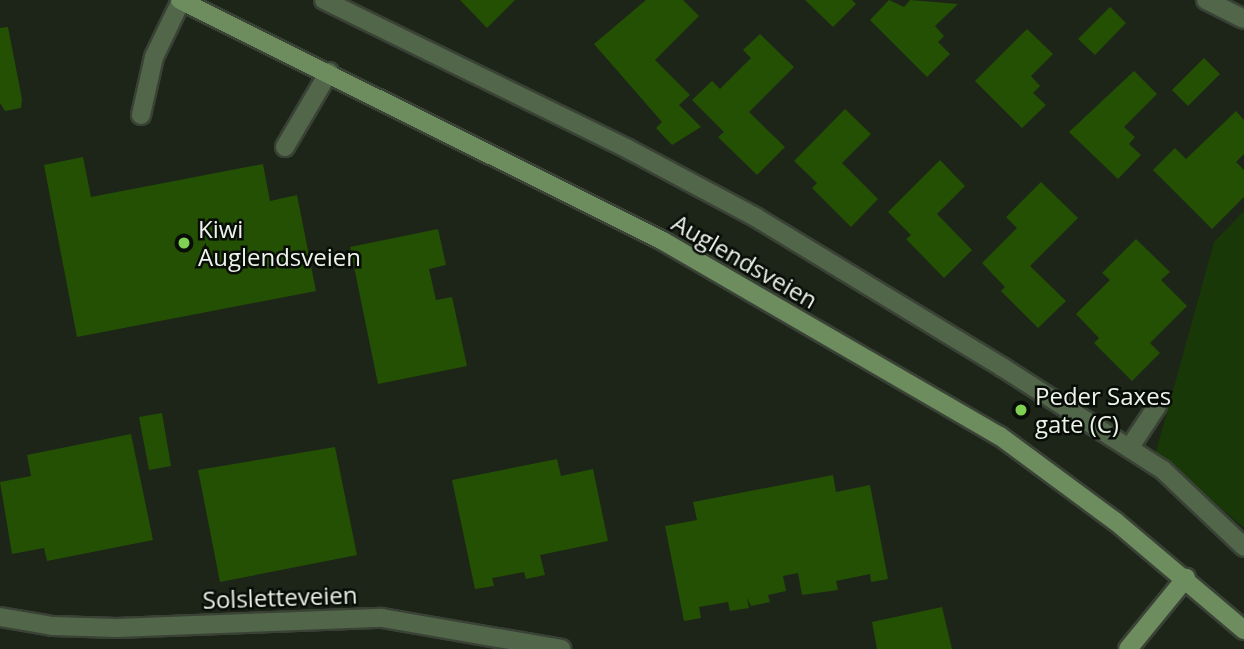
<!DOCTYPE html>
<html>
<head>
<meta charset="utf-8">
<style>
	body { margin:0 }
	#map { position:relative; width:1244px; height:649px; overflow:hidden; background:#1d2519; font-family:"Open Sans",sans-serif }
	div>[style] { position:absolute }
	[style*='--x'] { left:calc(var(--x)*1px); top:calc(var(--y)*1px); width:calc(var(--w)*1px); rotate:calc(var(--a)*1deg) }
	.green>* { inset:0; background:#193807 }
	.building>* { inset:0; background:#235003 }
	.roads { filter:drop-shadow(2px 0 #3a4236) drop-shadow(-2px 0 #3a4236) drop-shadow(0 2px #3a4236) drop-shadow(0 -2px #3a4236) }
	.lane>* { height:18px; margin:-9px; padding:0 9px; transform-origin:9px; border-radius:9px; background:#52664a }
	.street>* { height:18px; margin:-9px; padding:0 9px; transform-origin:9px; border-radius:9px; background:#52664a }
	.secondary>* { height:18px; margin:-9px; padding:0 9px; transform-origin:9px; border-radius:9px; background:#6d8d5f }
	.dots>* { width:19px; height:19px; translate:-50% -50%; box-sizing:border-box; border:4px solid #090d08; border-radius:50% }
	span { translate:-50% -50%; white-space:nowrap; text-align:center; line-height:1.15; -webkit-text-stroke:5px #090d08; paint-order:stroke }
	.poi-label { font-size:24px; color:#edf3ea }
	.left { translate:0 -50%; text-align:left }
	.street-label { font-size:24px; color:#edf3ea }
</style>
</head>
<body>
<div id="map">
	<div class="green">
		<div style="clip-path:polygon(1244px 211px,1244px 528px,1156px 452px,1214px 242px)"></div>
	</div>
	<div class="building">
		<div style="clip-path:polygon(460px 0,515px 0,487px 28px)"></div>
		<div style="clip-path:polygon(646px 0,683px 0,699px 16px,655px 60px,690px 95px,679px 105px,701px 127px,672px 145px,656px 128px,662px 122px,594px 44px)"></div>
		<div style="clip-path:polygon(805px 0,852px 0,856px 4px,833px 27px)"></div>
		<div style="clip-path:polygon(889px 0,904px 7px,910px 0,958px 4px,935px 26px,944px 36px,938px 42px,950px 54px,927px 77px,870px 20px)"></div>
		<div style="clip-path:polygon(1110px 7px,1126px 23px,1095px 55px,1078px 39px)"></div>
		<div style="clip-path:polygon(8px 27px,22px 99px,21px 108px,5px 111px,0 103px,0 28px)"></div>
		<div style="clip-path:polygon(1027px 29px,1053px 54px,1031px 76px,1040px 86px,1033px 93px,1046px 105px,1022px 128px,975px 81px)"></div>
		<div style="clip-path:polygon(760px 34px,794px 67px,749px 112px,785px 147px,757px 175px,718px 137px,724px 132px,692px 100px,712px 81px,720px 89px,751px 58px,743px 50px)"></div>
		<div style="clip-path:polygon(1204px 58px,1220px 74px,1188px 106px,1172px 90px)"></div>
		<div style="clip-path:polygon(1134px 71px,1157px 94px,1124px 127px,1135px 137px,1129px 144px,1141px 155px,1118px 179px,1069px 132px)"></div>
		<div style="clip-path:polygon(845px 109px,871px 134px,842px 163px,878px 199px,851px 227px,812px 188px,817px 183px,794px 161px)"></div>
		<div style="clip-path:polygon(1236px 111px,1244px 120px,1244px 154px,1236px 162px,1244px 170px,1244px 197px,1212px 229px,1153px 170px,1175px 148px,1186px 159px)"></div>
		<div style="clip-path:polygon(83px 157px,91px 197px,263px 164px,270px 201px,297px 195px,316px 291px,77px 337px,44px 165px)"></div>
		<div style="clip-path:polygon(940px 160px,965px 186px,937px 214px,972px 250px,944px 278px,906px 239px,911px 235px,888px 212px)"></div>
		<div style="clip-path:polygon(1041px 182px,1078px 218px,1030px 266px,1066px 301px,1038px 328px,1001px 291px,1005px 287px,982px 263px,1017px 228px,1006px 217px)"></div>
		<div style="clip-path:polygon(438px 229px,446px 265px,429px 269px,436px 300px,452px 297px,467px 366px,378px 384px,350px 247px)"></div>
		<div style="clip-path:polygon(1136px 239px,1170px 272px,1161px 280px,1187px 306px,1150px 343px,1160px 353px,1132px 381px,1094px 343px,1099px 338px,1076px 314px,1110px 280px,1102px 273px)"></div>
		<div style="clip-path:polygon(162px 413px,171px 466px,149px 470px,139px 417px)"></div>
		<div style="clip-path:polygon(131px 434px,153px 540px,47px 561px,44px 548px,12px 554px,0 482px,31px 476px,27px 455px)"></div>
		<div style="clip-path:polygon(335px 447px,357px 555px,220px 582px,198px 470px)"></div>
		<div style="clip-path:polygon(557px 459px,561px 476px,593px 469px,608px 541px,540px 555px,545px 575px,526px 579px,524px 572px,492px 578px,494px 586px,475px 589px,452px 480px)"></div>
		<div style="clip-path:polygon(833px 475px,836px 492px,870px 485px,888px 579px,871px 582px,870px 574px,836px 581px,838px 590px,802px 595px,798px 573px,783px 576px,786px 591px,768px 595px,770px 602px,751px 606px,747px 598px,749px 608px,730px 611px,728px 602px,699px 607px,701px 618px,684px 621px,665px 526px,697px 520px,693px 502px)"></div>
		<div style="clip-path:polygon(942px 607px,952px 649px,877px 649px,872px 622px)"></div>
	</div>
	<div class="roads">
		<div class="lane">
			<div style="--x:141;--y:115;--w:59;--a:-77.4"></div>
			<div style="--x:154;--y:57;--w:62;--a:-64.3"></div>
			<div style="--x:285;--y:147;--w:87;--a:-59.6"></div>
			<div style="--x:1002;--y:367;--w:191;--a:32.6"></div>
			<div style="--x:1163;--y:470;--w:112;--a:43.5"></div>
			<div style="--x:1130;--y:447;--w:49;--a:-56.6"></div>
		</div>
		<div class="street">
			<div style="--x:324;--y:0;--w:339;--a:26.1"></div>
			<div style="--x:628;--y:149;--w:146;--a:28.1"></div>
			<div style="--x:757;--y:218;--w:287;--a:31.3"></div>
			<div style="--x:1206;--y:0;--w:42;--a:26.6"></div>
			<div style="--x:0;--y:617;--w:54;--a:9.6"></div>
			<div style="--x:53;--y:626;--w:64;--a:1.8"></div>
			<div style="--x:117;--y:628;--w:265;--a:-2.2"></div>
			<div style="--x:382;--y:618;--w:182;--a:9.8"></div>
		</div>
		<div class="secondary">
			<div style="--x:180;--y:0;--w:540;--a:26.52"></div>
			<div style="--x:663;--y:241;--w:389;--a:30.1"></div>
			<div style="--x:1000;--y:436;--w:143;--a:36.5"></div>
			<div style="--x:1115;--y:521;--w:169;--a:40.2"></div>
			<div style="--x:1128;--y:649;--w:92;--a:-50.8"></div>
		</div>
	</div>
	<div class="dots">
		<div style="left:184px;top:243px;background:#7ed153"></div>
		<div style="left:1021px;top:410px;background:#7ed153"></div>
	</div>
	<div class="poi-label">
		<span class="left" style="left:198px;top:243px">Kiwi<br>Auglendsveien</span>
		<span class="left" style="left:1035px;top:410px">Peder Saxes<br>gate (C)</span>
	</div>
	<div class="street-label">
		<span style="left:745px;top:261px;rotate:30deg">Auglendsveien</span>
		<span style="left:280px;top:597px;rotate:-2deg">Solsletteveien</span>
	</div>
</div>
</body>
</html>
